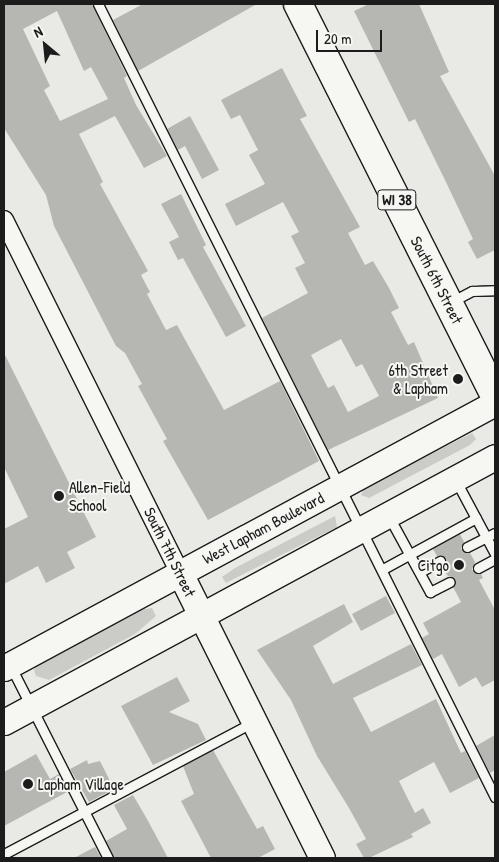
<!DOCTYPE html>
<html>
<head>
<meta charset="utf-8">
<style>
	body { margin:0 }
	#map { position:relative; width:499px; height:862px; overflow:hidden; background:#e9e9e5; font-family:"Patrick Hand",sans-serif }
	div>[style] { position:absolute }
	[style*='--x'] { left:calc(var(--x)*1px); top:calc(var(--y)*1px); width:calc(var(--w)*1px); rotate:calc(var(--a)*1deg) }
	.green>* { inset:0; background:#cbcbc7 }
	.building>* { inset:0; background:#b6b6b3 }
	.roads { filter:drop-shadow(1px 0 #1c1c1c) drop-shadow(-1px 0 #1c1c1c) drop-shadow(0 1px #1c1c1c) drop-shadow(0 -1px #1c1c1c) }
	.lane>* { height:9px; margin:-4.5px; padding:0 4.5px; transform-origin:4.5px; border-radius:4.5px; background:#f6f6f2 }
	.street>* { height:18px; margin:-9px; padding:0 9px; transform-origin:9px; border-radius:9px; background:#f6f6f2 }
	.secondary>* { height:25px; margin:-12.5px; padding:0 12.5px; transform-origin:12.5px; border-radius:12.5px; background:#f6f6f2 }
	.primary>* { height:28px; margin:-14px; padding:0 14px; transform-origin:14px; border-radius:14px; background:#f6f6f2 }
	.dots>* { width:14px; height:14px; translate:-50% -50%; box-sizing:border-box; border:2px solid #f6f6f2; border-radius:50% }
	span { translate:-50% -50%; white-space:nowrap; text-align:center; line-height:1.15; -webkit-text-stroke:4px #f6f6f2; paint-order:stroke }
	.shield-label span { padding:1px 4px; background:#f6f6f2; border:1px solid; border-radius:4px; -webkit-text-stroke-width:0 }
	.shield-label { font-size:15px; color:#1c1c1c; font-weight:700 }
	.street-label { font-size:16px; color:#1c1c1c }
	.poi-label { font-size:16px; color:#1c1c1c }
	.right { translate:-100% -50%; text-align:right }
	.left { translate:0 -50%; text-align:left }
	.frame { position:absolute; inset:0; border:5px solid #1c1c1c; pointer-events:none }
	.north { position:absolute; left:20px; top:20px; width:50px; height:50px; -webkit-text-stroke:4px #f6f6f2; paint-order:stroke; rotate:332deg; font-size:14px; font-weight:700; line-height:20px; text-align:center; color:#1c1c1c }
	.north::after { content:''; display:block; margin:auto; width:18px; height:22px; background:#1c1c1c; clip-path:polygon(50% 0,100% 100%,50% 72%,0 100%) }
	.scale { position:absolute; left:316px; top:30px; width:66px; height:22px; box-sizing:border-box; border:2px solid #1c1c1c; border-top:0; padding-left:6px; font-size:15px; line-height:18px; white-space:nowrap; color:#1c1c1c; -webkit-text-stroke:4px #f6f6f2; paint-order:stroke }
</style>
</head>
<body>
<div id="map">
	<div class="green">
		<div style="clip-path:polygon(472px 433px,476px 439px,470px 445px,369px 498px,361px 495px,364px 488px)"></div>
		<div style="clip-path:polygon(335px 516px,337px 527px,226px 583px,222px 577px,235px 568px)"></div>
		<div style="clip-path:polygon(152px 608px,156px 616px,135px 634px,49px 680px,36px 676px,34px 670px,40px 661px,133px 611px)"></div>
	</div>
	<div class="building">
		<div style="clip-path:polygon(evenodd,4px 4px,92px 4px,127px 76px,124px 78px,136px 105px,167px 156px,144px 168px,115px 116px,79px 134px,103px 182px,100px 184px,148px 271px,141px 275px,150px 292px,147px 294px,166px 330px,177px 325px,224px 410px,280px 381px,319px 461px,208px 520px,163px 441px,167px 439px,138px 386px,142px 384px,125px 353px,116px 346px,54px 226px,46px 195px,4px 128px,4px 4px,57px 11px,84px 71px,91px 67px,108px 99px,60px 121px,44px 90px,50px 86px,23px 29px,57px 11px)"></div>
		<div style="clip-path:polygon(143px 4px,257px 4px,138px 71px,113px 20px)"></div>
		<div style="clip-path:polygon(369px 4px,419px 4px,449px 72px,440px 76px,495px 176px,495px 250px,477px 259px,468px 242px,473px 239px,445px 180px,415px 119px,409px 122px,354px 11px)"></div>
		<div style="clip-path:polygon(evenodd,282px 68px,307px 116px,300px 119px,360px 227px,348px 233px,365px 265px,373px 261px,389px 288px,399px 308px,391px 312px,408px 345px,414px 342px,438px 398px,328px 450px,262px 318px,308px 293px,295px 268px,305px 263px,291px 236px,299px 232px,283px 202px,236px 226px,225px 204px,265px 184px,249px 155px,258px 150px,240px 115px,231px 119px,221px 100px,282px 68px,341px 339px,356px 367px,362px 364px,379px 396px,348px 412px,334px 385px,328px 388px,311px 355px,341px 339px)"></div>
		<div style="clip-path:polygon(190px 116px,219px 170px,202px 179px,185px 146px,178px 150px,167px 129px)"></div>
		<div style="clip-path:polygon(181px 194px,206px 245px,203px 247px,246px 326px,226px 337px,183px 258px,178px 260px,169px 242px,179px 237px,161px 204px)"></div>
		<div style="clip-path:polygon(4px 353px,96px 537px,67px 552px,75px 568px,46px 583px,38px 566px,4px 584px,4px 529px,28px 517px,4px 467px)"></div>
		<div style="clip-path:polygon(460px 534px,464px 542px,461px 549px,470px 553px,475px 562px,472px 570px,481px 574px,483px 578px,479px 580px,495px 610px,495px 680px,482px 687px,476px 677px,459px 687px,442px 654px,433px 659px,422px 638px,429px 634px,423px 623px,461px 602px,453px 587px,455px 579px,448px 576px,442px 567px,446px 558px,437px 556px,433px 549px)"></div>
		<div style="clip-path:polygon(386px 596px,395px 613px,361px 631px,352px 614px)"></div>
		<div style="clip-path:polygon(344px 604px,353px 622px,313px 646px,333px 684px,411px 644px,422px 665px,353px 698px,371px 732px,436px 699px,461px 753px,465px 751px,479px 778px,450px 793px,434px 762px,399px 781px,415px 813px,423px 808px,431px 823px,411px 834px,413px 837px,369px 858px,364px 858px,356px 844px,366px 839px,349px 808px,317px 756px,291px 700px,257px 650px)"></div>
		<div style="clip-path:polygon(177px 677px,190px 701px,169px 712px,198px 724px,206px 740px,153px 765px,121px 706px)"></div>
		<div style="clip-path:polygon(495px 735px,495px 770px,490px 773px,476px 746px)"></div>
		<div style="clip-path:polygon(213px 750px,257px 829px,263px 826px,275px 849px,258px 858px,211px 858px,181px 801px,194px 794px,183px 766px)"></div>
		<div style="clip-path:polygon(36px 754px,50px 779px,59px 774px,67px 792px,4px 826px,4px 772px)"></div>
		<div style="clip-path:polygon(87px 760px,88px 764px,100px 761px,114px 789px,89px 802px,70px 769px)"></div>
		<div style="clip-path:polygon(133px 795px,147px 819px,168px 858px,114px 858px,106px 841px,127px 829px,114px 805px)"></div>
		<div style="clip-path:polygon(95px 847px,101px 858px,74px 858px)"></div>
	</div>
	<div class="roads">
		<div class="lane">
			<div style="--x:98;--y:4;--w:887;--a:63.41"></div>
			<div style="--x:451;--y:302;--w:24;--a:-28"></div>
			<div style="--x:472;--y:291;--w:23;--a:-2"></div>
			<div style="--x:455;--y:479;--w:85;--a:61.9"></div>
			<div style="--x:388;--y:515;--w:88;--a:61.4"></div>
			<div style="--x:430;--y:592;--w:22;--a:-27"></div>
			<div style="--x:467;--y:547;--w:31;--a:-27"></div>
			<div style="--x:478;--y:568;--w:19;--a:-28"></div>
			<div style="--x:383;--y:569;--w:106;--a:-28.7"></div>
			<div style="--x:420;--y:572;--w:23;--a:-29"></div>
			<div style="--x:11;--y:667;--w:214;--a:63.1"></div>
			<div style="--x:4;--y:854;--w:282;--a:-27.9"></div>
		</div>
		<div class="street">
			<div style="--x:4;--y:220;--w:394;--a:63.5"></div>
		</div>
		<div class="secondary">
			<div style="--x:180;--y:573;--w:318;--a:63.5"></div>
			<div style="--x:4;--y:668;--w:558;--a:-28.36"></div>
			<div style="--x:4;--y:722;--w:558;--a:-28.36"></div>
		</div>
		<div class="primary">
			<div style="--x:298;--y:4;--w:439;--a:63.3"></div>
		</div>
	</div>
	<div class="dots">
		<div style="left:458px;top:379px;background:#1c1c1c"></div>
		<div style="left:59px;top:496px;background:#1c1c1c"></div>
		<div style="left:459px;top:565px;background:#1c1c1c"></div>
		<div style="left:28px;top:784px;background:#1c1c1c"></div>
	</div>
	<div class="shield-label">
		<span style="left:397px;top:200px">WI 38</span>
	</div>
	<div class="street-label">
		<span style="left:437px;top:280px;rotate:63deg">South 6th Street</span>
		<span style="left:263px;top:528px;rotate:-28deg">West Lapham Boulevard</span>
		<span style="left:170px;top:552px;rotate:64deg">South 7th Street</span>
	</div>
	<div class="poi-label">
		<span class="right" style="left:448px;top:379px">6th Street<br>&amp; Lapham</span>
		<span class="left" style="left:69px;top:496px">Allen-Field<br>School</span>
		<span class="right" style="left:449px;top:565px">Citgo</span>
		<span class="left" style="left:38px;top:784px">Lapham Village</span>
	</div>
	<div class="frame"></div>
	<div class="north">N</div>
	<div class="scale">20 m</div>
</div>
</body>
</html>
